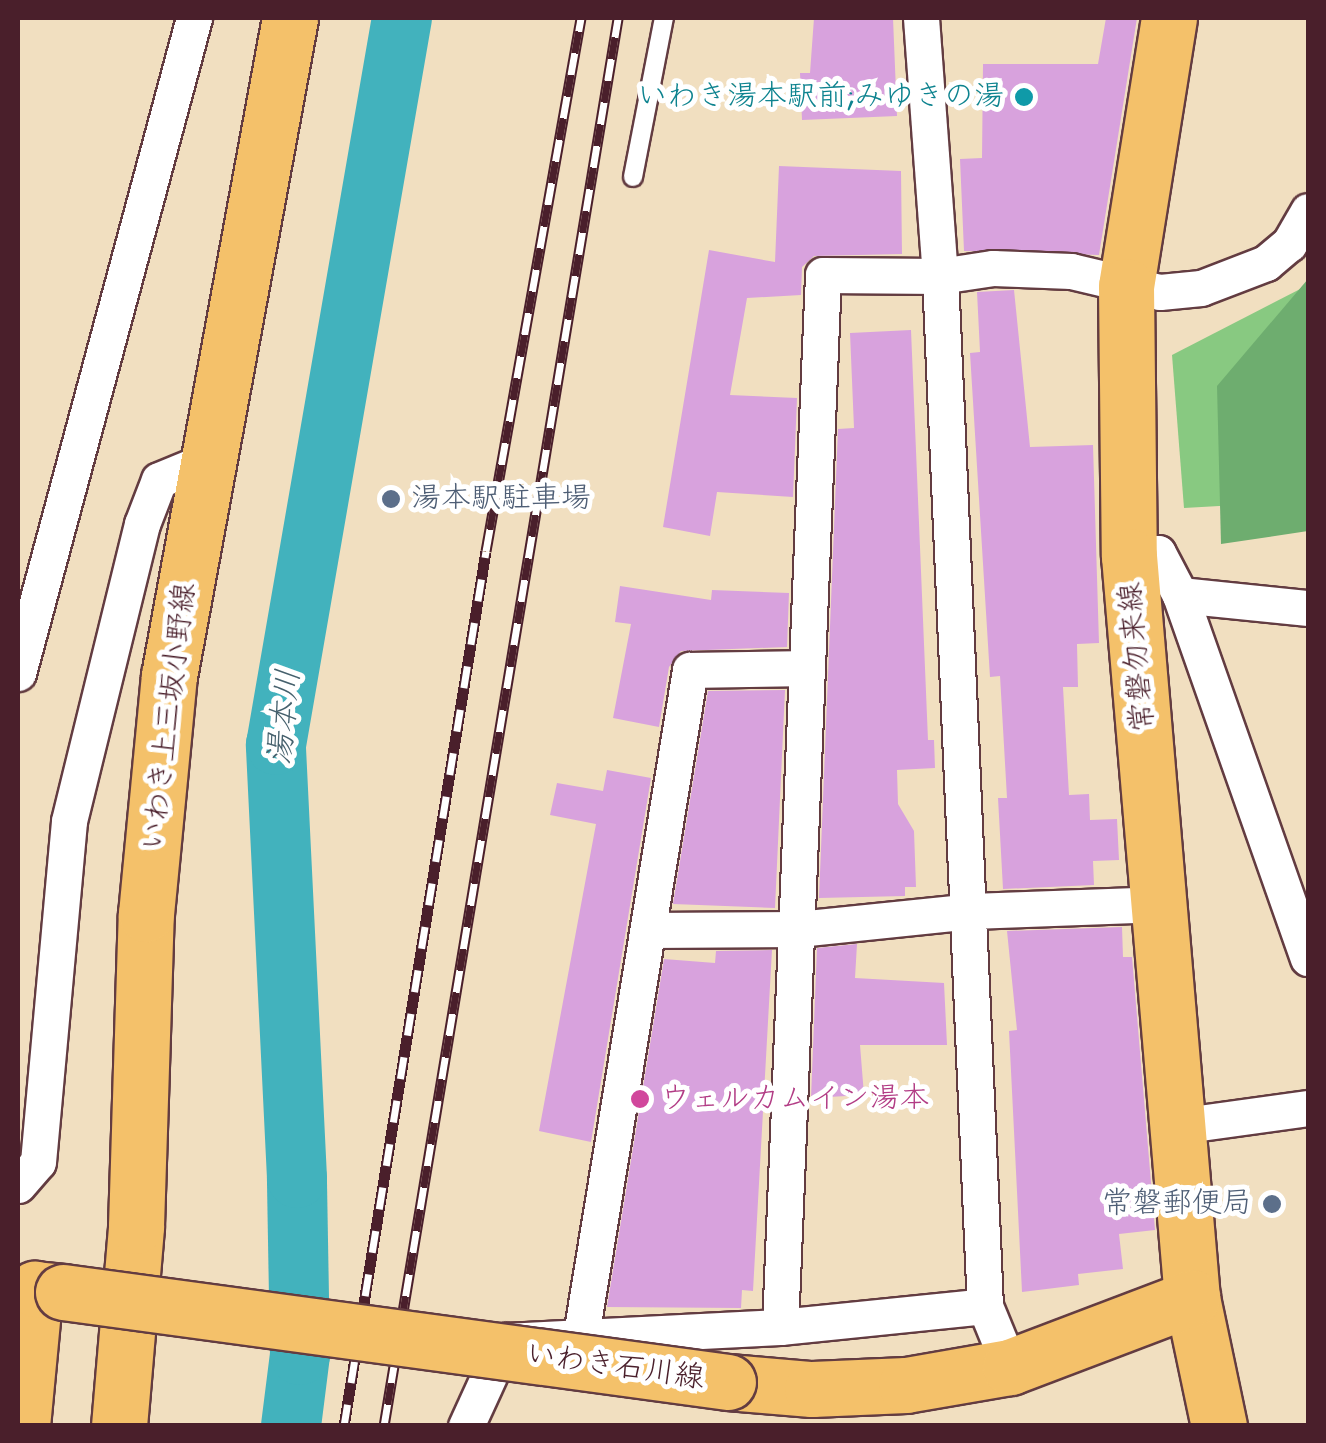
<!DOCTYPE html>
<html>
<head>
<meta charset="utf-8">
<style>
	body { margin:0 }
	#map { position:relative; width:1326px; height:1443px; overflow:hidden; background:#f1dfc0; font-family:Mynerve,"Klee One",sans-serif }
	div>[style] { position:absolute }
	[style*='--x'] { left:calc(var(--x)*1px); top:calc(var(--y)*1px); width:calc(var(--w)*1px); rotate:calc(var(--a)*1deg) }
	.green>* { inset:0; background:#88c981 }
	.forest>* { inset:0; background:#6ead6f }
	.river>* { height:60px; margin:-30px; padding:0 30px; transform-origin:30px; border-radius:30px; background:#42b2bd }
	.building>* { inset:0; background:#d8a2dd }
	.roads { filter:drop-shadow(2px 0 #633c41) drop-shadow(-2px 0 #633c41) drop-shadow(0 2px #633c41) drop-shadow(0 -2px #633c41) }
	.service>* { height:18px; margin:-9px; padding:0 9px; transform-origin:9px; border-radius:9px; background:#fff }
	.minor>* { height:35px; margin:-17.5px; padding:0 17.5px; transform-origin:17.5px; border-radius:17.5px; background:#fff }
	.primary>* { height:55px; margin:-27.5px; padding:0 27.5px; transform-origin:27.5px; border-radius:27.5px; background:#f4c16a }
	.rail>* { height:11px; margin-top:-5.5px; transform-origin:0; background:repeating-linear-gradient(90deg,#fff 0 22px,#4a1f2b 0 44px); box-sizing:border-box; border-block:2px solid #4a1f2b }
	.bridges { filter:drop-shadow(2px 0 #633c41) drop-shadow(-2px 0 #633c41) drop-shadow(0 2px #633c41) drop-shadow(0 -2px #633c41) }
	.primary-bridge>* { height:55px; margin:-27.5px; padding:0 27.5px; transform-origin:27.5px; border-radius:27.5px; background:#f4c16a }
	.dots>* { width:28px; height:28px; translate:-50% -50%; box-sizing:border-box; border:5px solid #fff; border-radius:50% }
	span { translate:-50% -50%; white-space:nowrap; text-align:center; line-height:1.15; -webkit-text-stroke:10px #fff; paint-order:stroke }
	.culture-label { font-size:30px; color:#0d838f }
	.right { translate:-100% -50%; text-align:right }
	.service-label { font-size:30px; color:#4e5e75 }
	.left { translate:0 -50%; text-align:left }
	.street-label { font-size:30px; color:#4a1f2b }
	.hotel-label { font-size:30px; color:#b23c85 }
	.water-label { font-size:32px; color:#46616d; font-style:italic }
	.frame { position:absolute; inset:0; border:20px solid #4a1f2b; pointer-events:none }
</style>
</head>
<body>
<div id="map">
	<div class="green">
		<div style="clip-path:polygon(1308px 285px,1308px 501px,1184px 508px,1172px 355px)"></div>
	</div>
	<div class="forest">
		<div style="clip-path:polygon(1308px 279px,1308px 531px,1221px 544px,1217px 386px)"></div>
	</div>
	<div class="river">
		<div style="--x:291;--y:1426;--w:72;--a:-82.8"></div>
		<div style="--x:300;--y:1355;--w:177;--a:-91"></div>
		<div style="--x:297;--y:1178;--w:434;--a:-92.8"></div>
		<div style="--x:276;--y:745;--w:738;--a:-80.17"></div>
	</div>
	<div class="building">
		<div style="clip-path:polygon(814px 18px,893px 18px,897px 116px,802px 120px,800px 73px,810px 73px)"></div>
		<div style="clip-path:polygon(1106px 18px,1137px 18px,1099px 255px,964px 251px,960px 159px,982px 158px,983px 64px,1098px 64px)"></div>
		<div style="clip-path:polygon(779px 166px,901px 171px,902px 254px,814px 256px,802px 267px,801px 295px,747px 298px,730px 395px,797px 398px,793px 497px,717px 492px,710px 536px,663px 527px,709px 250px,775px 262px)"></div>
		<div style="clip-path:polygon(1014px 290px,1030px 447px,1093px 445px,1099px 643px,1077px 644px,1078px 687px,1063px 687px,1069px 795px,1089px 794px,1090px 820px,1117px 819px,1119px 860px,1093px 861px,1094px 885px,1003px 889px,998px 798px,1007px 798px,1000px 676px,990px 677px,970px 353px,980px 352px,977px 292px)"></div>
		<div style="clip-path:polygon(911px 330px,928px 740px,934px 740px,935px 768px,897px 770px,898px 804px,914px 831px,916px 887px,905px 887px,905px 896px,819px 898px,838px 429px,854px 428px,850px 333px)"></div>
		<div style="clip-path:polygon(620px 586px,711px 600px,712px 590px,789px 593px,787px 647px,681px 651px,669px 667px,659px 727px,613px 718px,631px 624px,615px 622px)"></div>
		<div style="clip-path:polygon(785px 690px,775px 908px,673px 904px,708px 691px)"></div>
		<div style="clip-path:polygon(607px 770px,651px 778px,591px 1142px,539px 1131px,596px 824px,550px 815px,557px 783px,603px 791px)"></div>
		<div style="clip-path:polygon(1122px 927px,1123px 957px,1132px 957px,1155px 1230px,1119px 1234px,1123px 1269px,1078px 1274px,1079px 1285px,1022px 1292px,1009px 1031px,1017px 1030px,1007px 931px)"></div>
		<div style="clip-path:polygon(857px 944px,855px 978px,944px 983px,947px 1045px,860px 1045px,864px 1095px,811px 1098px,817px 948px)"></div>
		<div style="clip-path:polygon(772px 950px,753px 1291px,742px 1290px,741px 1308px,607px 1307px,664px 959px,715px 963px,716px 951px)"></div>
	</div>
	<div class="roads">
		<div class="service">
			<div style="--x:633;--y:177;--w:162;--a:-79"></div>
		</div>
		<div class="minor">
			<div style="--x:921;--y:18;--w:259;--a:85.8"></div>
			<div style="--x:940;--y:276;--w:1031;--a:87.5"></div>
			<div style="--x:985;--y:1306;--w:66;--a:67.7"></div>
			<div style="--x:1129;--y:556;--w:29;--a:-6"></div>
			<div style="--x:1158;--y:553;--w:47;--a:62.4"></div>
			<div style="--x:1180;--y:595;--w:385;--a:70.6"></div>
			<div style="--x:1180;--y:595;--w:129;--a:5.8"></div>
			<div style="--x:18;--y:673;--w:678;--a:-74.96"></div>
			<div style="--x:649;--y:930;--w:149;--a:-0.4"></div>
			<div style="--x:798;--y:929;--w:174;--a:-5.9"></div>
			<div style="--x:971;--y:911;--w:190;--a:-2.1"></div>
			<div style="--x:1178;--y:1126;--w:131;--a:-7.9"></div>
			<div style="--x:18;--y:1185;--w:30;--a:-49"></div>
			<div style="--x:38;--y:1162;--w:342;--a:-84.8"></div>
			<div style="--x:69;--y:821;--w:306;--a:-76.2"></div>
			<div style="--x:142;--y:524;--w:47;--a:-68.9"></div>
			<div style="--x:159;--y:480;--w:55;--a:-22.4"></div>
			<div style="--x:780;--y:1327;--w:1053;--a:-87.66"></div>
			<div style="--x:823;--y:275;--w:117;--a:0.5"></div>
			<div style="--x:940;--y:276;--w:54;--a:-8.6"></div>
			<div style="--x:993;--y:268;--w:78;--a:2.2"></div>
			<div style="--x:1071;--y:271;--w:91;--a:13.3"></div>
			<div style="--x:1160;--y:292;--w:41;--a:-5.6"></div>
			<div style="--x:1201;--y:288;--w:70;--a:-21"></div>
			<div style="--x:1266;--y:263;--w:30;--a:-40"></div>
			<div style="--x:1289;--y:244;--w:38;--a:-60"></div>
			<div style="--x:581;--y:1335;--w:674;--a:-80.69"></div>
			<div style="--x:690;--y:670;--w:117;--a:-1"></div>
			<div style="--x:466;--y:1426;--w:94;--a:-65.4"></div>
			<div style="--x:505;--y:1341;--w:275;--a:-2.9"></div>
			<div style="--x:780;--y:1327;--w:206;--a:-5.8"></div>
		</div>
		<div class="primary">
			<div style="--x:1169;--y:18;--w:271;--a:99.1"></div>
			<div style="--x:1126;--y:286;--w:270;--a:89.4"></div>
			<div style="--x:1129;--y:556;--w:745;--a:85.15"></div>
			<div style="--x:1192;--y:1298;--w:131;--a:78.1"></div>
			<div style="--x:728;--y:1382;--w:84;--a:4.8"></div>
			<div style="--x:812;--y:1389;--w:94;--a:-2.4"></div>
			<div style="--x:906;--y:1385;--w:106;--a:-9.8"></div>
			<div style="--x:1010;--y:1367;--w:195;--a:-20.8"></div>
			<div style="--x:22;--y:1426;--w:138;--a:-84.6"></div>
			<div style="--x:35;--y:1289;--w:28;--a:6"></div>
			<div style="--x:119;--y:1426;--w:201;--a:-85.1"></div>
			<div style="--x:136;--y:1226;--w:312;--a:-88.2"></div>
			<div style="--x:146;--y:914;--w:239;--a:-84.5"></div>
			<div style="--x:169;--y:676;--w:669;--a:-79.58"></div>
		</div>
	</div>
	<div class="rail">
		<div style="--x:344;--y:1426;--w:886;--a:-80.78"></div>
		<div style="--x:486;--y:551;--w:541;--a:-79.89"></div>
		<div style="--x:384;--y:1426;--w:1427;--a:-80.56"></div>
	</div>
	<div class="bridges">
		<div class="primary-bridge">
			<div style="--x:63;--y:1292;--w:671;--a:7.71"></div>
		</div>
	</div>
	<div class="dots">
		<div style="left:1024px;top:97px;background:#0f9aa8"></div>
		<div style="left:391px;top:499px;background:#5c6f8a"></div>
		<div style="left:640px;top:1099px;background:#d1479c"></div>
		<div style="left:1272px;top:1204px;background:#5c6f8a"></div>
	</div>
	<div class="culture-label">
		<span class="right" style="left:1004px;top:97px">いわき湯本駅前;みゆきの湯</span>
	</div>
	<div class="service-label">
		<span class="left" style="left:411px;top:499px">湯本駅駐車場</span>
		<span class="right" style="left:1252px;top:1204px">常磐郵便局</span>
	</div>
	<div class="street-label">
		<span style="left:1138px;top:657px;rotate:-95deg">常磐勿来線</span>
		<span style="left:170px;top:717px;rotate:-83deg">いわき上三坂小野線</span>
		<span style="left:615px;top:1367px;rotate:8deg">いわき石川線</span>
	</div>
	<div class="hotel-label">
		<span class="left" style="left:660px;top:1099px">ウェルカムイン湯本</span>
	</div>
	<div class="water-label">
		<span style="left:285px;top:717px;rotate:-84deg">湯本川</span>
	</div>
	<div class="frame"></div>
</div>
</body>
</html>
